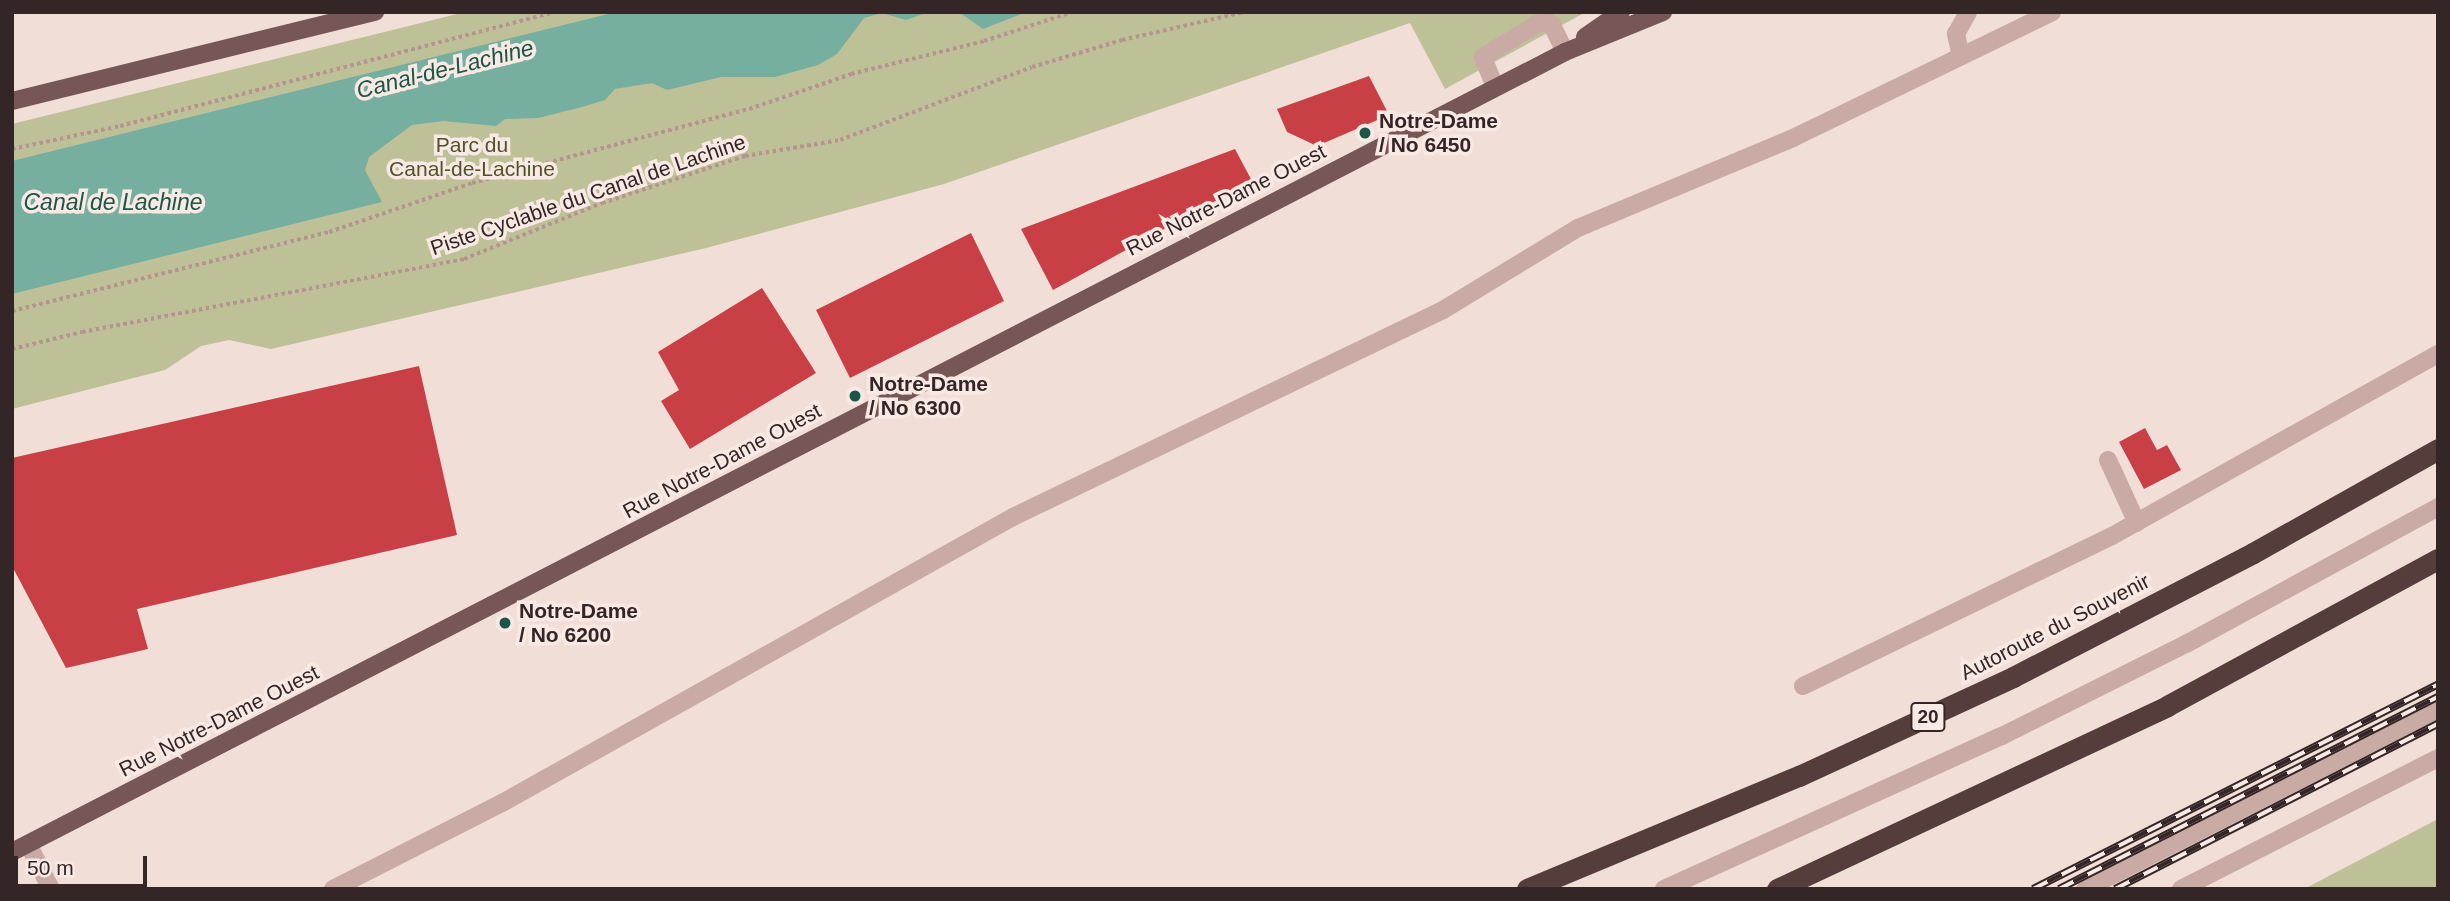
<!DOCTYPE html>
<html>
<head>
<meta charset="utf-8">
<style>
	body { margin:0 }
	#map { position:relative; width:2450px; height:901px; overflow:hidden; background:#f1ded7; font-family:Helvetica,sans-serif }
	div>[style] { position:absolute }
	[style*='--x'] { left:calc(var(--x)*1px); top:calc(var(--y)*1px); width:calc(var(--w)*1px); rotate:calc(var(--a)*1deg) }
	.green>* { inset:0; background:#bec098 }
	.water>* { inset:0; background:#76afa0 }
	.building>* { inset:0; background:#c83f46 }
	.path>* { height:3.5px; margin-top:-1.75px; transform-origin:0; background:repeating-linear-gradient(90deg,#b5938e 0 3.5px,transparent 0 7px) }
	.minor>* { height:18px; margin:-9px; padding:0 9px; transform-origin:9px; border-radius:9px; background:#c9aaa4 }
	.major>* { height:18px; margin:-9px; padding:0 9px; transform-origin:9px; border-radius:9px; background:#775756 }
	.highway>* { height:21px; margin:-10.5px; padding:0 10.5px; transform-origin:10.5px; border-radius:10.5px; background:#553d3c }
	.rail>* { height:8px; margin-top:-4px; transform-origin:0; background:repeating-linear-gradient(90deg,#f9e9e4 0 16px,#342626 0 32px); box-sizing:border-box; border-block:2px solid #342626 }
	.dots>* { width:19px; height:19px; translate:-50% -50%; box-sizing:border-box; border:4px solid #f9e9e4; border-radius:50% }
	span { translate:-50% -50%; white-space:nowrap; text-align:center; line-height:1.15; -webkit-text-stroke:7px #f9e9e4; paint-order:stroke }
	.shield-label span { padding:2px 5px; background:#f9e9e4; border:2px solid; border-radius:5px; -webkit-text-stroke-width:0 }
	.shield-label { font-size:19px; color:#342626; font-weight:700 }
	.poi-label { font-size:21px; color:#342626; font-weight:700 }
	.left { translate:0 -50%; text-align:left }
	.park-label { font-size:21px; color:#505329 }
	.street-label { font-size:21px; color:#342626 }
	.water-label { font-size:23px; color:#1b5648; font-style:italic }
	.frame { position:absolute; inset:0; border:14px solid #342626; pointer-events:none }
	.scale { position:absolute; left:14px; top:856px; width:133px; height:32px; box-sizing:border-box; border:4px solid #342626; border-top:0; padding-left:9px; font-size:21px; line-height:24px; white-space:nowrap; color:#342626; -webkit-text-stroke:5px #f9e9e4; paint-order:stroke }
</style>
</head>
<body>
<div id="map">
	<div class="green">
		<div style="clip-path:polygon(465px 12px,1586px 12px,1445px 89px,1410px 23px,944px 184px,706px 248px,271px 349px,229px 340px,201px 346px,165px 370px,12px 409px,12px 124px)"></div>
		<div style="clip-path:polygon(2438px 819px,2438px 889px,2304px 889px)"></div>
	</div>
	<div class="water">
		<div style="clip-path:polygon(616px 12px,929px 12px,906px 20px,882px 13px,864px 18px,837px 54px,818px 65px,775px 77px,721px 77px,667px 90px,652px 83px,615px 89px,605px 100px,582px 107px,538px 118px,505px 119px,496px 126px,443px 121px,412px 125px,369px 157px,365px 170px,382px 202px,12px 294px,12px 161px)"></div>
		<div style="clip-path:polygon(959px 12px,1026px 12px,983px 29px)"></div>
	</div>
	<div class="building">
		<div style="clip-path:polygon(1369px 76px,1389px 115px,1317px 146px,1287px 132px,1277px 109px)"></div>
		<div style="clip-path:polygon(1235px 149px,1252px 181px,1053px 290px,1021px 229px)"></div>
		<div style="clip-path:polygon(971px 233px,1004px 301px,850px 378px,816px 310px)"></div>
		<div style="clip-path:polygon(762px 288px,816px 373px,690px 449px,661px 401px,679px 390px,658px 352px)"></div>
		<div style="clip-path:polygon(419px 366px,457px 535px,137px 609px,148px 649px,66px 668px,12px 566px,12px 458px)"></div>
		<div style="clip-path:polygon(2145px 428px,2157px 450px,2167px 445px,2181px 470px,2144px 489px,2119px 442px)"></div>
	</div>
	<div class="path">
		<div style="--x:12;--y:149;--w:110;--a:-12"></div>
		<div style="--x:120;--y:126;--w:451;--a:-14.7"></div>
		<div style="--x:12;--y:311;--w:327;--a:-14"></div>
		<div style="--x:329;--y:232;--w:151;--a:-18.9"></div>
		<div style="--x:472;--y:183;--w:287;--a:-15"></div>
		<div style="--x:749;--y:109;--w:108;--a:-18.9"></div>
		<div style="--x:851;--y:74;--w:137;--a:-13.9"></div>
		<div style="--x:984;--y:41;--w:93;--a:-18.2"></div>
		<div style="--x:12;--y:349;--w:72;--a:-13.7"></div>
		<div style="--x:82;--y:332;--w:389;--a:-10.8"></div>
		<div style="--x:464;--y:259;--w:149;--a:-22.1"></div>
		<div style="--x:602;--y:203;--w:151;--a:-18.2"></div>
		<div style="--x:745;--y:156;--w:96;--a:-9.6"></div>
		<div style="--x:840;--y:140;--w:205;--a:-20.8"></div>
		<div style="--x:1032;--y:67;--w:94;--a:-16.7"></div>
		<div style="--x:1122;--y:40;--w:125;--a:-12.9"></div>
	</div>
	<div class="minor">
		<div style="--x:1961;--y:56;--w:23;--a:-103"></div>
		<div style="--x:1956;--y:34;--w:25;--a:-61"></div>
		<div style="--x:1495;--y:87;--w:32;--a:-112"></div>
		<div style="--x:1483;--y:57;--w:63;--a:-31.4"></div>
		<div style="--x:1537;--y:24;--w:9;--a:-18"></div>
		<div style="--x:1546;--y:21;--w:7;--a:34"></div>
		<div style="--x:1552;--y:25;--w:30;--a:64"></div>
		<div style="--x:2108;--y:460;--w:69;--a:65.3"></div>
		<div style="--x:1803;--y:686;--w:343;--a:-25.9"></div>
		<div style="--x:2112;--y:536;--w:373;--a:-29.2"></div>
		<div style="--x:28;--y:844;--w:51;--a:62.9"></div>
		<div style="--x:333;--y:889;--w:190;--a:-27"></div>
		<div style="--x:502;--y:803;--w:586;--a:-29.24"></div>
		<div style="--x:1013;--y:517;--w:477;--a:-25.7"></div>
		<div style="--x:1443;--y:310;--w:158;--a:-31.3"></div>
		<div style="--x:1578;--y:228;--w:233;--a:-22.7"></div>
		<div style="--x:1793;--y:138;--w:288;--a:-25.9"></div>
		<div style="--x:1664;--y:889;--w:371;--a:-24.4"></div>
		<div style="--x:2002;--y:736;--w:206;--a:-26.6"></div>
		<div style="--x:2186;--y:644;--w:287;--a:-28.5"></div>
		<div style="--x:2085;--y:889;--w:396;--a:-27"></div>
		<div style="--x:2181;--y:889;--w:288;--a:-27"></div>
	</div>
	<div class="major">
		<div style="--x:1585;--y:37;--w:44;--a:-34.8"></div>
		<div style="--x:12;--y:101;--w:374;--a:-13.8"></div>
		<div style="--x:12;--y:852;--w:1747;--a:-27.25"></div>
		<div style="--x:1565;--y:52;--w:106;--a:-22.2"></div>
	</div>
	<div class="highway">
		<div style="--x:1527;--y:889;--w:295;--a:-22.6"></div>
		<div style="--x:1799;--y:776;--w:236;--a:-24.8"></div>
		<div style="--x:2013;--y:677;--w:270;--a:-27.3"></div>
		<div style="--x:2253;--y:553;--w:212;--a:-29.3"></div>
		<div style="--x:1777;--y:889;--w:431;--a:-25.1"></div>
		<div style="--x:2167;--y:706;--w:308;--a:-28.5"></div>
	</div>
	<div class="rail">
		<div style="--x:2033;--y:889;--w:454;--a:-26.8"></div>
		<div style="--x:2059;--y:889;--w:425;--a:-26.9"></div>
		<div style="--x:2115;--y:889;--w:363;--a:-27.1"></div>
	</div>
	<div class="dots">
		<div style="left:1365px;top:133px;background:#1b5648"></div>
		<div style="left:855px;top:396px;background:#1b5648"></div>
		<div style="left:505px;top:623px;background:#1b5648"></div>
	</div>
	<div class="shield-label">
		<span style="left:1928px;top:717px">20</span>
	</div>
	<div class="poi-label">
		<span class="left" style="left:1379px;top:133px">Notre-Dame<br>/ No 6450</span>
		<span class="left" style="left:869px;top:396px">Notre-Dame<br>/ No 6300</span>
		<span class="left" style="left:519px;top:623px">Notre-Dame<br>/ No 6200</span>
	</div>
	<div class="park-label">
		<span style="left:472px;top:157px">Parc du<br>Canal-de-Lachine</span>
	</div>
	<div class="street-label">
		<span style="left:588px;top:195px;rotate:-19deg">Piste Cyclable du Canal de Lachine</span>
		<span style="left:1226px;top:200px;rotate:-27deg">Rue Notre-Dame Ouest</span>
		<span style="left:722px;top:461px;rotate:-28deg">Rue Notre-Dame Ouest</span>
		<span style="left:2055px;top:627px;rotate:-27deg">Autoroute du Souvenir</span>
		<span style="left:219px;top:721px;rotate:-27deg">Rue Notre-Dame Ouest</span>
	</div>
	<div class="water-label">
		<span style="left:445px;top:69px;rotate:-14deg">Canal-de-Lachine</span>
		<span style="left:113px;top:202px">Canal de Lachine</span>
	</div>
	<div class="frame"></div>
	<div class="scale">50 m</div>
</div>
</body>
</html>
